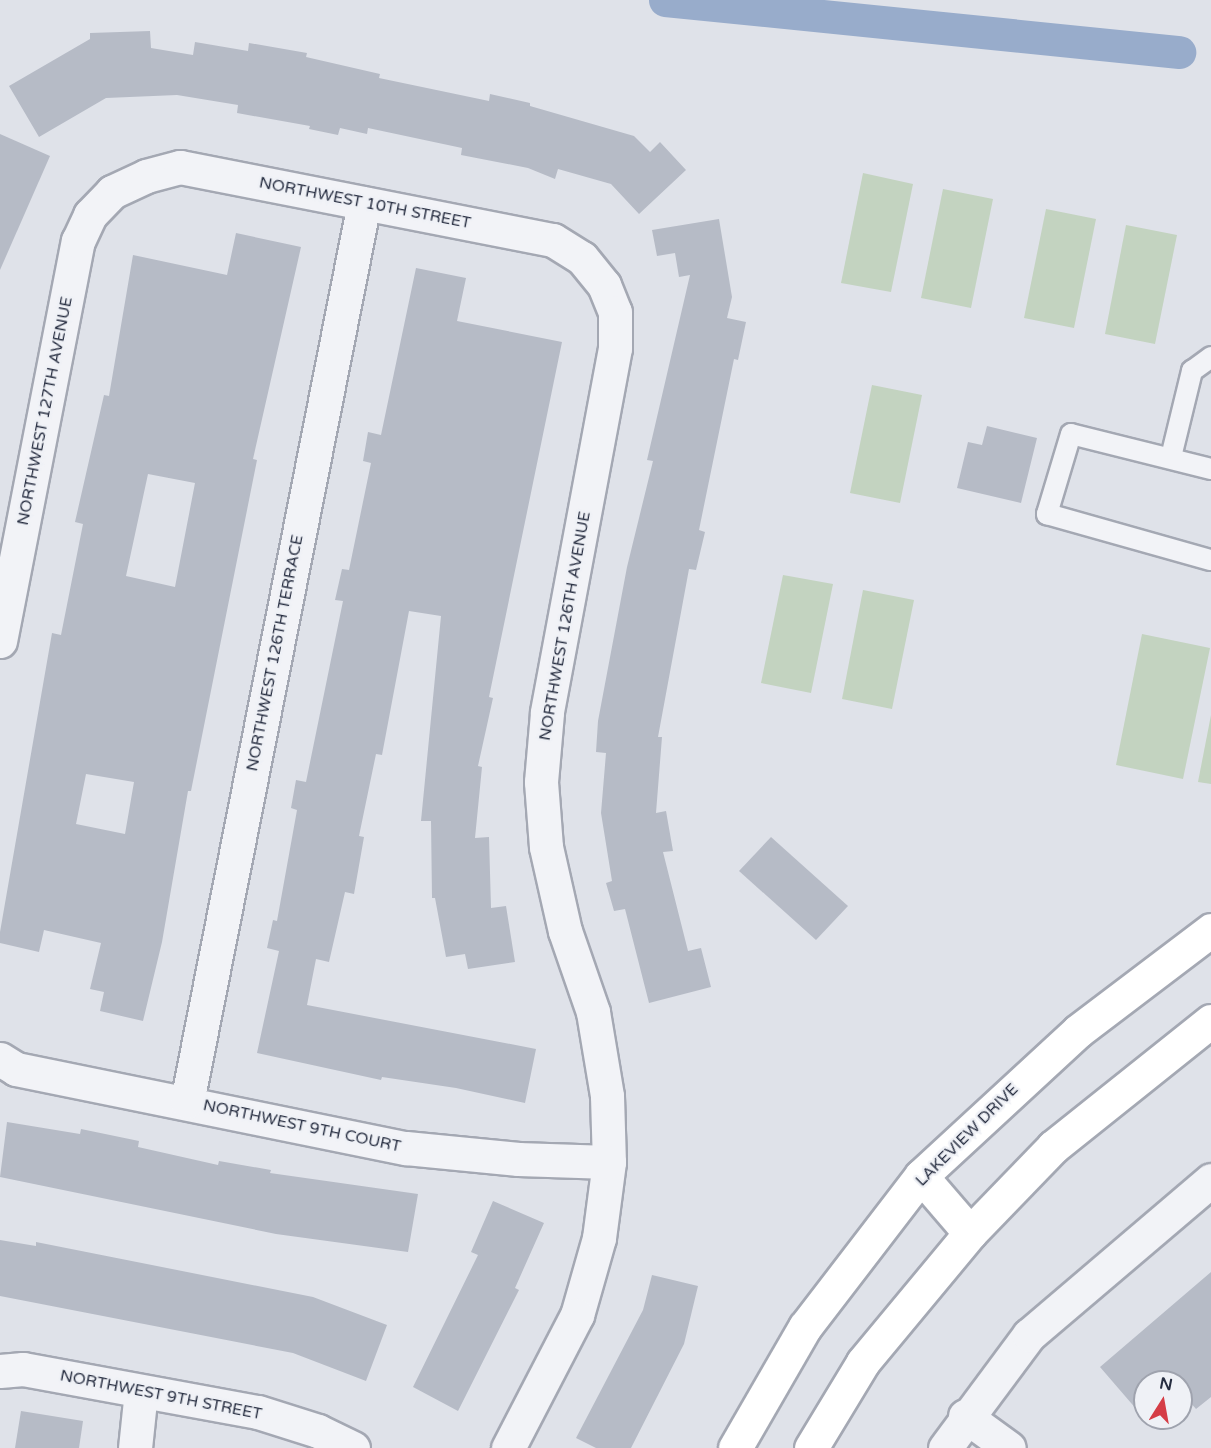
<!DOCTYPE html>
<html>
<head>
<meta charset="utf-8">
<style>
	body { margin:0 }
	#map { position:relative; width:1211px; height:1448px; overflow:hidden; background:#dfe2e9; font-family:"Varela Round",sans-serif }
	div>[style] { position:absolute }
	[style*='--x'] { left:calc(var(--x)*1px); top:calc(var(--y)*1px); width:calc(var(--w)*1px); rotate:calc(var(--a)*1deg) }
	.green>* { inset:0; background:#c3d3c0 }
	.canal>* { height:33px; margin:-16.5px; padding:0 16.5px; transform-origin:16.5px; border-radius:16.5px; background:#98accb }
	.building>* { inset:0; background:#b6bbc6 }
	.roads { filter:drop-shadow(2px 0 #a4a8b3) drop-shadow(-2px 0 #a4a8b3) drop-shadow(0 2px #a4a8b3) drop-shadow(0 -2px #a4a8b3) }
	.lane>* { height:20px; margin:-10px; padding:0 10px; transform-origin:10px; border-radius:10px; background:#f2f3f7 }
	.street>* { height:33px; margin:-16.5px; padding:0 16.5px; transform-origin:16.5px; border-radius:16.5px; background:#f2f3f7 }
	.secondary>* { height:33px; margin:-16.5px; padding:0 16.5px; transform-origin:16.5px; border-radius:16.5px; background:#fff }
	span { translate:-50% -50%; white-space:nowrap; text-align:center; line-height:1.15; -webkit-text-stroke:5px #eff1f6; paint-order:stroke }
	.street-label { font-size:16px; color:#272e41 }
	.north { position:absolute; left:1133px; top:1370px; width:60px; height:60px; box-sizing:border-box; background:#eff1f6; border:2px solid #9fa3ae; border-radius:50%; rotate:11deg; font-size:16px; font-weight:700; line-height:24px; text-align:center; color:#272e41 }
	.north::after { content:''; display:block; margin:auto; width:21px; height:27px; background:#d53d46; clip-path:polygon(50% 0,100% 100%,50% 72%,0 100%) }
</style>
</head>
<body>
<div id="map">
	<div class="green">
		<div style="clip-path:polygon(863px 173px,913px 184px,891px 292px,841px 283px)"></div>
		<div style="clip-path:polygon(943px 189px,993px 199px,971px 308px,921px 298px)"></div>
		<div style="clip-path:polygon(1046px 209px,1096px 219px,1074px 328px,1024px 318px)"></div>
		<div style="clip-path:polygon(1126px 225px,1177px 235px,1155px 344px,1105px 334px)"></div>
		<div style="clip-path:polygon(872px 385px,922px 395px,900px 503px,850px 493px)"></div>
		<div style="clip-path:polygon(783px 575px,833px 584px,811px 693px,761px 683px)"></div>
		<div style="clip-path:polygon(863px 590px,914px 600px,892px 709px,842px 699px)"></div>
		<div style="clip-path:polygon(1142px 634px,1210px 648px,1183px 779px,1116px 765px)"></div>
		<div style="clip-path:polygon(1211px 715px,1211px 784px,1198px 782px)"></div>
	</div>
	<div class="canal">
		<div style="--x:665;--y:0;--w:517;--a:5.78"></div>
	</div>
	<div class="building">
		<div style="clip-path:polygon(150px 31px,151px 48px,193px 55px,195px 42px,248px 51px,249px 43px,307px 53px,306px 57px,380px 74px,379px 78px,489px 101px,490px 94px,530px 103px,530px 106px,634px 136px,650px 152px,660px 142px,686px 170px,639px 214px,611px 184px,558px 169px,555px 179px,528px 168px,461px 155px,462px 148px,368px 128px,367px 134px,340px 128px,338px 135px,309px 129px,310px 126px,237px 113px,238px 105px,177px 95px,106px 98px,39px 137px,9px 86px,90px 39px,90px 33px)"></div>
		<div style="clip-path:polygon(0 134px,50px 156px,0 270px)"></div>
		<div style="clip-path:polygon(719px 219px,732px 297px,727px 318px,746px 322px,738px 360px,734px 359px,699px 530px,705px 532px,696px 570px,689px 569px,658px 737px,662px 737px,656px 813px,666px 811px,673px 851px,663px 852px,688px 951px,701px 948px,711px 987px,649px 1003px,625px 909px,614px 911px,606px 883px,612px 881px,601px 813px,606px 753px,596px 752px,598px 721px,627px 567px,653px 461px,647px 460px,690px 275px,679px 277px,675px 253px,657px 256px,652px 230px)"></div>
		<div style="clip-path:polygon(evenodd,236px 233px,301px 247px,253px 459px,257px 460px,191px 791px,188px 791px,162px 942px,143px 1021px,100px 1011px,104px 992px,90px 989px,101px 943px,44px 930px,39px 952px,0 943px,0 932px,52px 633px,61px 635px,83px 524px,75px 522px,104px 395px,109px 396px,133px 255px,227px 275px,236px 233px,148px 474px,195px 483px,175px 587px,126px 576px,148px 474px,236px 233px,86px 774px,134px 782px,125px 834px,76px 824px,86px 774px)"></div>
		<div style="clip-path:polygon(416px 268px,466px 278px,457px 321px,562px 342px,489px 697px,493px 698px,478px 766px,482px 767px,475px 838px,489px 837px,491px 908px,506px 906px,515px 962px,468px 969px,465px 954px,446px 957px,435px 898px,432px 898px,431px 821px,421px 821px,441px 616px,409px 611px,382px 755px,376px 754px,359px 836px,364px 837px,354px 894px,345px 892px,329px 962px,316px 959px,307px 1005px,536px 1049px,525px 1103px,456px 1088px,382px 1077px,381px 1080px,257px 1053px,279px 951px,267px 948px,273px 920px,277px 921px,297px 810px,291px 808px,296px 780px,306px 782px,343px 601px,335px 600px,342px 569px,349px 570px,371px 463px,363px 461px,368px 432px,381px 435px)"></div>
		<div style="clip-path:polygon(987px 426px,1037px 438px,1021px 503px,957px 488px,968px 442px,982px 445px)"></div>
		<div style="clip-path:polygon(771px 837px,848px 906px,816px 940px,739px 871px)"></div>
		<div style="clip-path:polygon(7px 1122px,80px 1134px,81px 1129px,139px 1141px,138px 1147px,218px 1165px,219px 1161px,271px 1170px,270px 1173px,418px 1194px,408px 1252px,276px 1234px,0 1177px)"></div>
		<div style="clip-path:polygon(493px 1201px,544px 1223px,515px 1288px,519px 1290px,458px 1411px,413px 1387px,478px 1255px,471px 1252px)"></div>
		<div style="clip-path:polygon(0 1240px,36px 1246px,36px 1242px,313px 1297px,387px 1325px,366px 1381px,293px 1353px,0 1296px)"></div>
		<div style="clip-path:polygon(1211px 1272px,1211px 1397px,1196px 1409px,1184px 1395px,1181px 1398px,1181px 1382px,1145px 1382px,1145px 1418px,1158px 1418px,1150px 1425px,1100px 1367px)"></div>
		<div style="clip-path:polygon(652px 1275px,698px 1286px,684px 1344px,631px 1448px,596px 1448px,576px 1438px,643px 1310px)"></div>
		<div style="clip-path:polygon(21px 1411px,83px 1421px,79px 1448px,15px 1448px)"></div>
	</div>
	<div class="roads">
		<div class="lane">
			<div style="--x:1171;--y:457;--w:89;--a:-76.3"></div>
			<div style="--x:1192;--y:371;--w:24;--a:-36"></div>
			<div style="--x:1211;--y:469;--w:144;--a:-166"></div>
			<div style="--x:1071;--y:434;--w:84;--a:106.7"></div>
			<div style="--x:1047;--y:514;--w:170;--a:15.7"></div>
		</div>
		<div class="street">
			<div style="--x:0;--y:641;--w:408;--a:-79"></div>
			<div style="--x:78;--y:241;--w:29;--a:-65"></div>
			<div style="--x:90;--y:215;--w:32;--a:-46"></div>
			<div style="--x:112;--y:192;--w:38;--a:-25"></div>
			<div style="--x:146;--y:176;--w:35;--a:-15"></div>
			<div style="--x:180;--y:167;--w:380;--a:11.1"></div>
			<div style="--x:553;--y:240;--w:34;--a:32"></div>
			<div style="--x:582;--y:258;--w:35;--a:51"></div>
			<div style="--x:604;--y:285;--w:29;--a:68"></div>
			<div style="--x:615;--y:312;--w:36;--a:90"></div>
			<div style="--x:615;--y:348;--w:371;--a:100.6"></div>
			<div style="--x:547;--y:713;--w:69;--a:95"></div>
			<div style="--x:541;--y:782;--w:65;--a:85.6"></div>
			<div style="--x:546;--y:847;--w:86;--a:77.3"></div>
			<div style="--x:565;--y:931;--w:86;--a:70.9"></div>
			<div style="--x:593;--y:1012;--w:85;--a:80.5"></div>
			<div style="--x:607;--y:1096;--w:66;--a:88.3"></div>
			<div style="--x:609;--y:1162;--w:77;--a:97.5"></div>
			<div style="--x:599;--y:1238;--w:80;--a:105.9"></div>
			<div style="--x:577;--y:1315;--w:150;--a:117.4"></div>
			<div style="--x:0;--y:1059;--w:19;--a:32"></div>
			<div style="--x:16;--y:1069;--w:398;--a:11.5"></div>
			<div style="--x:406;--y:1148;--w:113;--a:5.6"></div>
			<div style="--x:518;--y:1159;--w:91;--a:1.9"></div>
			<div style="--x:187;--y:1102;--w:916;--a:-78.86"></div>
			<div style="--x:0;--y:1371;--w:23;--a:-5"></div>
			<div style="--x:23;--y:1369;--w:239;--a:10.4"></div>
			<div style="--x:258;--y:1412;--w:63;--a:17.6"></div>
			<div style="--x:318;--y:1431;--w:39;--a:26"></div>
			<div style="--x:965;--y:1416;--w:54;--a:36"></div>
			<div style="--x:135;--y:1448;--w:57;--a:-84"></div>
			<div style="--x:945;--y:1448;--w:141;--a:-53.4"></div>
			<div style="--x:1029;--y:1335;--w:239;--a:-40.4"></div>
		</div>
		<div class="secondary">
			<div style="--x:921;--y:1176;--w:75;--a:49.3"></div>
			<div style="--x:735;--y:1448;--w:140;--a:-60"></div>
			<div style="--x:805;--y:1327;--w:190;--a:-52.5"></div>
			<div style="--x:921;--y:1176;--w:214;--a:-42.7"></div>
			<div style="--x:1078;--y:1031;--w:167;--a:-37.2"></div>
			<div style="--x:811;--y:1448;--w:100;--a:-58.8"></div>
			<div style="--x:863;--y:1362;--w:168;--a:-50.3"></div>
			<div style="--x:970;--y:1233;--w:120;--a:-46"></div>
			<div style="--x:1053;--y:1147;--w:202;--a:-38.6"></div>
		</div>
	</div>
	<div class="street-label">
		<span style="left:365px;top:203px;rotate:11deg">NORTHWEST 10TH STREET</span>
		<span style="left:45px;top:411px;rotate:-79deg">NORTHWEST 127TH AVENUE</span>
		<span style="left:565px;top:626px;rotate:-80deg">NORTHWEST 126TH AVENUE</span>
		<span style="left:275px;top:653px;rotate:-79deg">NORTHWEST 126TH TERRACE</span>
		<span style="left:302px;top:1126px;rotate:12deg">NORTHWEST 9TH COURT</span>
		<span style="left:967px;top:1135px;rotate:-45deg">LAKEVIEW DRIVE</span>
		<span style="left:161px;top:1395px;rotate:11deg">NORTHWEST 9TH STREET</span>
	</div>
	<div class="north">N</div>
</div>
</body>
</html>
